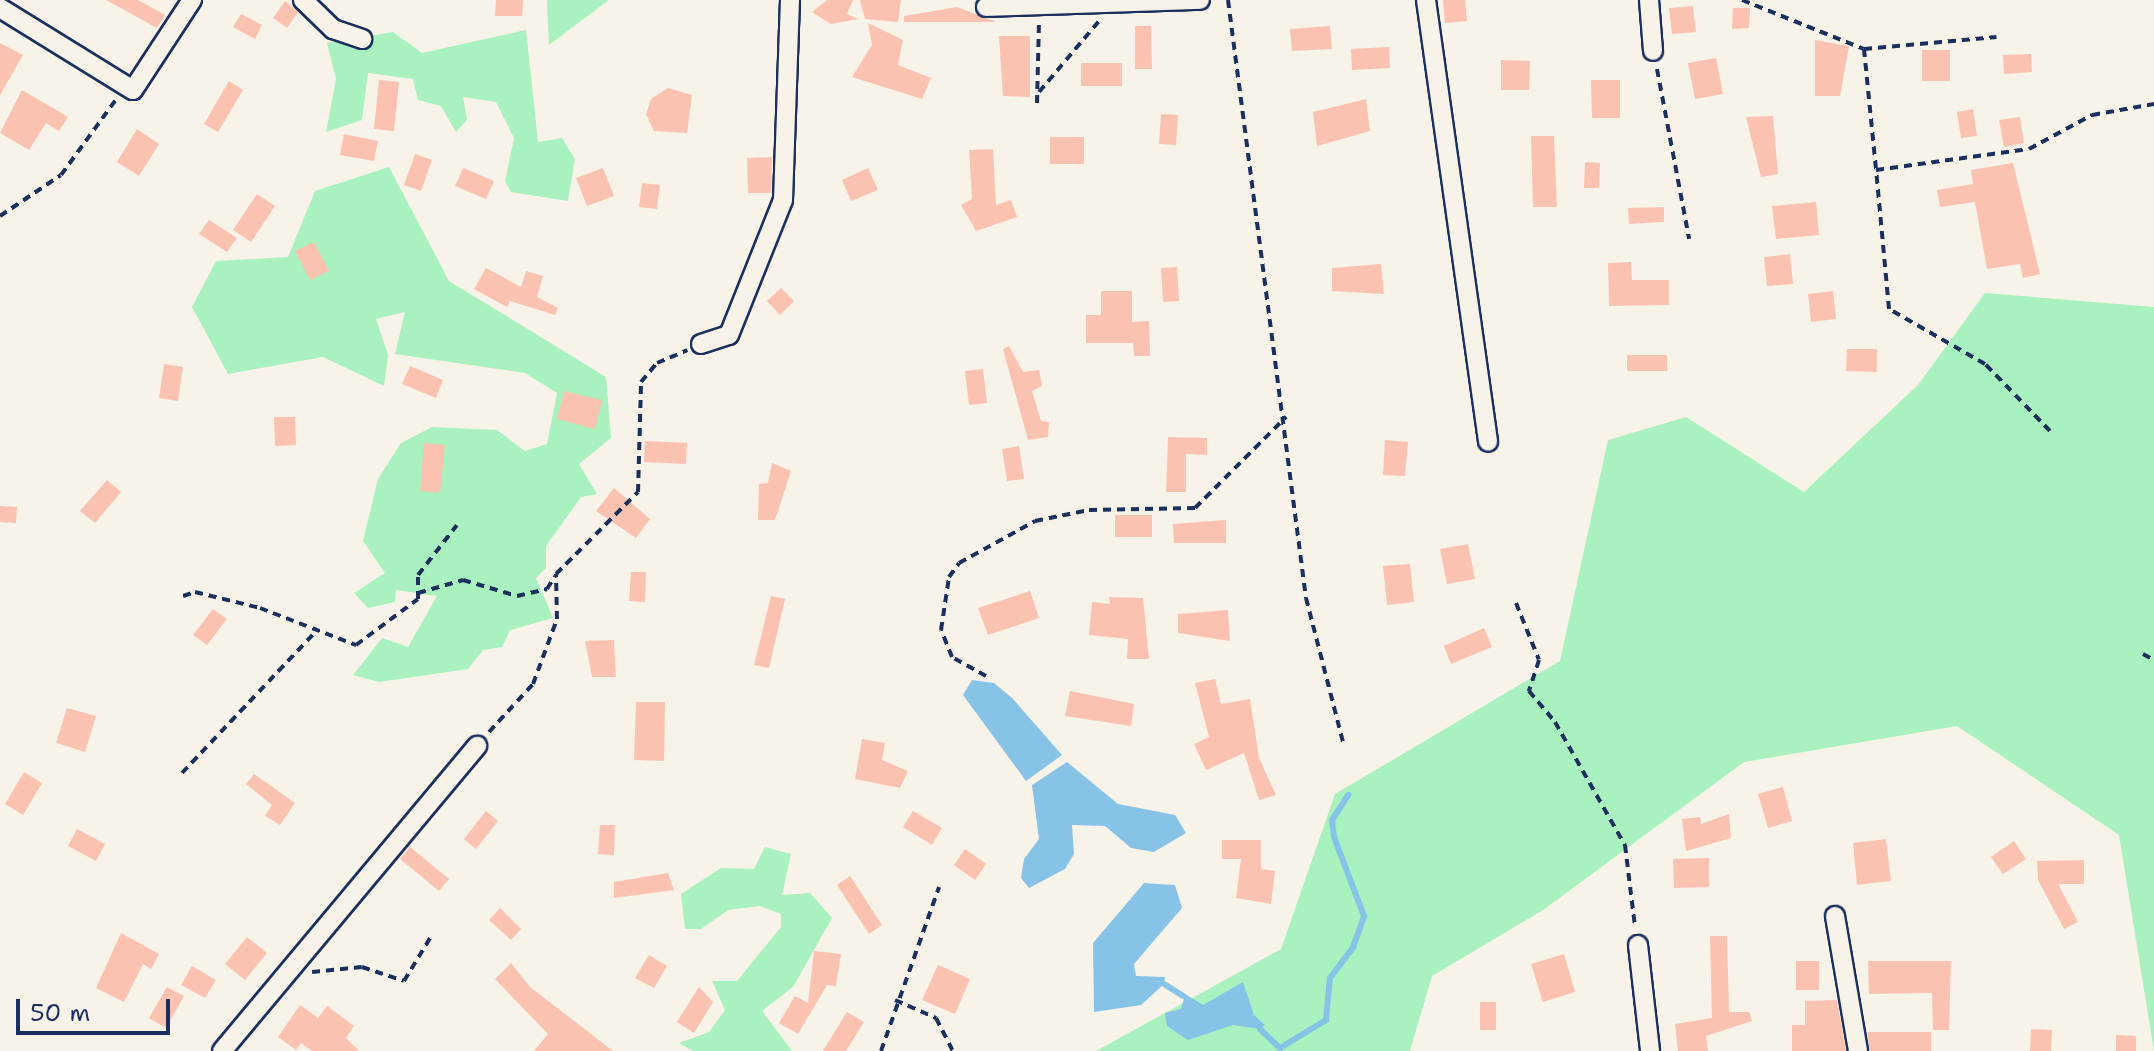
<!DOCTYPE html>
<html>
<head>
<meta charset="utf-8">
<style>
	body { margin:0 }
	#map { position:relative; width:2154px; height:1051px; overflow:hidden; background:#f7f3e8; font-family:"Shantell Sans",sans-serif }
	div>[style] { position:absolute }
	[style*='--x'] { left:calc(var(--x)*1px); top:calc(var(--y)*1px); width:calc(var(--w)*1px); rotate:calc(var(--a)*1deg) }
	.green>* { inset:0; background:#a9f1be }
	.water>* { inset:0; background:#86c3e6 }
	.stream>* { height:6px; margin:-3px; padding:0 3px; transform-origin:3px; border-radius:3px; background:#86c3e6 }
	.building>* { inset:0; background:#fbc2b1 }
	.path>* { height:4px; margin-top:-2px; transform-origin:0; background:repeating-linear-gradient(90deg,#1b2f5e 0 8px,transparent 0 14px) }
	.roads { filter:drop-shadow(2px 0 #1b2f5e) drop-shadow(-2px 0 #1b2f5e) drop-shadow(0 2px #1b2f5e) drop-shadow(0 -2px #1b2f5e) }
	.minor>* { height:18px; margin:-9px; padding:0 9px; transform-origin:9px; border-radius:9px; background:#f7f3e8 }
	span { translate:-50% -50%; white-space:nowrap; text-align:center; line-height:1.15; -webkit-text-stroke:7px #f7f3e8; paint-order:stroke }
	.scale { position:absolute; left:16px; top:999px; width:154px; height:36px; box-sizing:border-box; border:4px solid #1b2f5e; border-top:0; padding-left:10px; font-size:24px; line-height:28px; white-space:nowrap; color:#1b2f5e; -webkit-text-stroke:6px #f7f3e8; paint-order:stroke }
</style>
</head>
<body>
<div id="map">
	<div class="green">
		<div style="clip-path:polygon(547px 0,609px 0,549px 45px)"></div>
		<div style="clip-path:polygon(526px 30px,538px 142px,562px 138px,575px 159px,568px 201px,511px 192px,505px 181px,514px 138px,496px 102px,463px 97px,467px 120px,456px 132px,441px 106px,418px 100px,413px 79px,368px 73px,362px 120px,326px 132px,336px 79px,327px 43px,393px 32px,422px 53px)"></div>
		<div style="clip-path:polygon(389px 167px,449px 281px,606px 377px,611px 438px,579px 464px,597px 494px,581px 497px,546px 546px,546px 568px,536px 578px,553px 618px,510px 630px,502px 647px,483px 650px,468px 669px,379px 682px,353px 675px,382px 638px,408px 647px,437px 596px,396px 590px,395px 602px,368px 608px,354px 593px,385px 573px,363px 541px,378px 479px,401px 443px,432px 427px,497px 430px,525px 451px,547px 444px,557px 393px,525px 373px,395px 354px,405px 312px,376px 319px,388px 355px,384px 386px,323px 357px,228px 374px,192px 307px,216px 261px,288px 257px,315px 191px)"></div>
		<div style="clip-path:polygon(1985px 293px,2154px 307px,2154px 1051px,2119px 835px,1957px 726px,1744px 762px,1543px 910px,1432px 976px,1410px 1051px,1096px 1051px,1281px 949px,1335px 794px,1560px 661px,1608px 440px,1686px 417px,1804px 492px,1918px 385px)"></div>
		<div style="clip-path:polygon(765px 847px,791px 854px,782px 895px,810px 893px,832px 918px,793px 987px,762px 1011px,792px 1051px,693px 1051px,679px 1043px,709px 1032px,725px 1010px,712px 981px,737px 981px,781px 927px,781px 914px,759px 906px,728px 910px,701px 929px,685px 929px,681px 894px,721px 868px,754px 869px)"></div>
	</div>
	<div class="water">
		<div style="clip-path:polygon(972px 680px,994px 683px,1012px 698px,1062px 755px,1026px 781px,963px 695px)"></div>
		<div style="clip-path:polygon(1067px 762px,1118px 804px,1175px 815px,1186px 833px,1154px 852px,1131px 848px,1105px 826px,1072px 825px,1074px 854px,1065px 869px,1029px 888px,1021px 878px,1024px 859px,1039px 839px,1032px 785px)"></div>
		<div style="clip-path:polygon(1144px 883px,1175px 885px,1182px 908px,1134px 964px,1136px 976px,1165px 977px,1164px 984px,1141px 1005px,1094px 1012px,1093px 943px)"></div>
		<div style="clip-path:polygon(1243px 982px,1254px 1015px,1265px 1025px,1260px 1029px,1233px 1025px,1188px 1040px,1167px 1026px,1165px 1013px,1181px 1009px,1185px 994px,1203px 1005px)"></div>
	</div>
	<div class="stream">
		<div style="--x:1164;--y:984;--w:22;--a:32"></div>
		<div style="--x:1260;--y:1029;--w:28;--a:44"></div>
		<div style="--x:1280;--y:1048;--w:54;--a:-31.3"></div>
		<div style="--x:1326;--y:1020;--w:42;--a:-84.6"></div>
		<div style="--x:1330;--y:978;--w:39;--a:-53"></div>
		<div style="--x:1353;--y:947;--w:33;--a:-70"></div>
		<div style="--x:1364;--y:916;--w:85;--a:-110.8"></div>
		<div style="--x:1334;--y:837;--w:17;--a:-97"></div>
		<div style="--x:1332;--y:820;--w:30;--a:-57"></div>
	</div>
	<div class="building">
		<div style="clip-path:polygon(106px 0,138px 0,165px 15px,157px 28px)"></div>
		<div style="clip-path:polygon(496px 0,523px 0,522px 16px,495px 16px)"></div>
		<div style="clip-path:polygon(827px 0,853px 0,847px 14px,858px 19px,831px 24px,812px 12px)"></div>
		<div style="clip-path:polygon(860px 0,901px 0,898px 22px,865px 19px)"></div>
		<div style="clip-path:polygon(1443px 0,1465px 0,1467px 21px,1445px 23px)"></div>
		<div style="clip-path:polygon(285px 1px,298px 12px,287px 28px,273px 18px)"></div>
		<div style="clip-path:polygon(1693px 6px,1696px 32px,1672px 34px,1669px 8px)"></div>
		<div style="clip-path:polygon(957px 7px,996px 22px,904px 22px,904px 16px)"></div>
		<div style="clip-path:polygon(1733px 8px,1750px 8px,1749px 28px,1732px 29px)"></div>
		<div style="clip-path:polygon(241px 14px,262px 25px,255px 39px,233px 27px)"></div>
		<div style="clip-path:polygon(868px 23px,903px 40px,898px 65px,931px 78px,922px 99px,852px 77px,872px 45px)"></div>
		<div style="clip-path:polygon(1135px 26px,1151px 26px,1152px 69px,1135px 69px)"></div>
		<div style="clip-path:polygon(1330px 26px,1332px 49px,1292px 51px,1290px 29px)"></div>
		<div style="clip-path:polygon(999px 36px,1030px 36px,1030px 97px,1003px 96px)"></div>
		<div style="clip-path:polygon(1815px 40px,1849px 46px,1840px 96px,1815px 96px)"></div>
		<div style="clip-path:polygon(0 43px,23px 55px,0 95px)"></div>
		<div style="clip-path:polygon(1389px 47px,1390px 68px,1352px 70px,1351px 49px)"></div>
		<div style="clip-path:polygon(1922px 50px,1950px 50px,1950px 81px,1922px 81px)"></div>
		<div style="clip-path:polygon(2031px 54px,2032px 72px,2004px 74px,2003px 55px)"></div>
		<div style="clip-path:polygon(1716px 58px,1723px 94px,1695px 99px,1688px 63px)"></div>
		<div style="clip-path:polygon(1501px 60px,1530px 61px,1529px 90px,1501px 90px)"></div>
		<div style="clip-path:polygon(1081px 63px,1122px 63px,1122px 86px,1081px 86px)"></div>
		<div style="clip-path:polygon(379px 80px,399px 82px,394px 131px,374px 129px)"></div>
		<div style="clip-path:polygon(1591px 80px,1620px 80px,1620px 118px,1592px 118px)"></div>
		<div style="clip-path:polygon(229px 81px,243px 90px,218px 132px,204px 124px)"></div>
		<div style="clip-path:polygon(668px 88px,692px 95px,687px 133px,654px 131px,646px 114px,651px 99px)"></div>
		<div style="clip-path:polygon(22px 90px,68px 117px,59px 131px,46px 123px,29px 150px,0 133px)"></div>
		<div style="clip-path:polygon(1366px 99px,1370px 131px,1317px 146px,1313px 112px)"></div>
		<div style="clip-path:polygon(1973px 109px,1977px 136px,1961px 138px,1957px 112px)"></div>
		<div style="clip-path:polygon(1161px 114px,1178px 115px,1176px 145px,1159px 144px)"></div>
		<div style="clip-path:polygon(1773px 116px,1778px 174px,1761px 177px,1746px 117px)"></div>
		<div style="clip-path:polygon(2020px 117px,2024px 143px,2004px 147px,1999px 120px)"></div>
		<div style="clip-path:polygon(137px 129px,159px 144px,139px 176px,117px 162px)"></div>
		<div style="clip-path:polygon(344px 134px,378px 141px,374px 161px,340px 155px)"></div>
		<div style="clip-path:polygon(1531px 136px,1554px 136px,1557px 207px,1533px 207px)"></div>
		<div style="clip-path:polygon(1050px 137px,1084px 137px,1084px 164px,1050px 164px)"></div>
		<div style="clip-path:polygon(993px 149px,996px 205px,1011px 200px,1017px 217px,976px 231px,961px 205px,972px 199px,969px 150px)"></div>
		<div style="clip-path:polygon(415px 154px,432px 160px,421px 191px,404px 185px)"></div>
		<div style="clip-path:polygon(772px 157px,771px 193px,748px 193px,747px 158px)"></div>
		<div style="clip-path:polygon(1585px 162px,1600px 163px,1599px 188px,1584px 188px)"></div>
		<div style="clip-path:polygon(2013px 163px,2040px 274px,2023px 278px,2020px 264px,1987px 269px,1975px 202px,1940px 207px,1937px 190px,1973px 184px,1971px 170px)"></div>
		<div style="clip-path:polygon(463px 168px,494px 181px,486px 199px,455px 186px)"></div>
		<div style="clip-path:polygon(603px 168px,614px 196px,587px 206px,576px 178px)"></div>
		<div style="clip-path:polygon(868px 168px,878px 190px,851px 201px,842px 180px)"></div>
		<div style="clip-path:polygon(642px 183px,660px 185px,657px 209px,639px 207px)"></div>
		<div style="clip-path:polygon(257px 194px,275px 206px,251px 242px,233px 230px)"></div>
		<div style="clip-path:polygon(1816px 202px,1819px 235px,1776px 239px,1772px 206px)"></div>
		<div style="clip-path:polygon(1664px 207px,1664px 222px,1629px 224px,1628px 208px)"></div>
		<div style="clip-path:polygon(209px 220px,237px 238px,227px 252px,199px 234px)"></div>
		<div style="clip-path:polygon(314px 242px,329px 271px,310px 280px,295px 251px)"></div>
		<div style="clip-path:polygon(1790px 254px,1793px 284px,1767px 286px,1764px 257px)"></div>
		<div style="clip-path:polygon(1631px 262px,1632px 280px,1669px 280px,1669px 305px,1609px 306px,1608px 263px)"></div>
		<div style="clip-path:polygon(1381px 264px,1384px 294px,1332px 291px,1332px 268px)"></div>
		<div style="clip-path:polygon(1177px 267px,1179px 301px,1163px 302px,1161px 268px)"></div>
		<div style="clip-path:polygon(486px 268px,521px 287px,526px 271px,543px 276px,537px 297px,558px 308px,555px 315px,510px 301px,507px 307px,474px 289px)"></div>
		<div style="clip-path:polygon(781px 288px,794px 301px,780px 315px,767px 301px)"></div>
		<div style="clip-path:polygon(1101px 291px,1132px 291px,1132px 322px,1149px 321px,1150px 356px,1134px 356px,1133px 343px,1086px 343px,1086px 315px,1101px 315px)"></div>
		<div style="clip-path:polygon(1833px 291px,1836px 319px,1811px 322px,1808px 294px)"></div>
		<div style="clip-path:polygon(1009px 346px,1023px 372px,1039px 370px,1042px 386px,1032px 391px,1041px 421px,1049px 422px,1048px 437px,1028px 440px,1003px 349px)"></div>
		<div style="clip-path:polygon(1847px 349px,1877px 349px,1877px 372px,1846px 371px)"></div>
		<div style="clip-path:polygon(1627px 355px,1667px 355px,1667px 371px,1627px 371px)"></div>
		<div style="clip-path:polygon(164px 364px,183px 367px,178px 401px,159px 398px)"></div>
		<div style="clip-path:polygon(410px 366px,443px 380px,436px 398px,402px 384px)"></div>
		<div style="clip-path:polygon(983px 369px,987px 403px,969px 405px,965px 371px)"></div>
		<div style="clip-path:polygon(564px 391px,602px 400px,595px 429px,557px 419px)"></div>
		<div style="clip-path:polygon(274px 417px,295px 417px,296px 445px,275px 446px)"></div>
		<div style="clip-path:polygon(1168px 437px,1207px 438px,1207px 455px,1186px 454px,1186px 492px,1166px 492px)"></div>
		<div style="clip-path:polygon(1385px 440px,1408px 442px,1405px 476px,1383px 475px)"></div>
		<div style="clip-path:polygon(645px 441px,687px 443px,686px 464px,644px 462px)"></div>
		<div style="clip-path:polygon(424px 443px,445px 445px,440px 493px,420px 491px)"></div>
		<div style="clip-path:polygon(1019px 446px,1024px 479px,1007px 481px,1002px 449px)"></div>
		<div style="clip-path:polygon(772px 463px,791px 471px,775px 520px,758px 520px,759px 484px,768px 483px)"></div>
		<div style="clip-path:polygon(107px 480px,121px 492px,95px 523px,80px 511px)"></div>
		<div style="clip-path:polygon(614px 488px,650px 519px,636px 538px,596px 511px)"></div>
		<div style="clip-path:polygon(0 506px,17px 507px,16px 523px,0 522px)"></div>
		<div style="clip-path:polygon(1115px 515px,1152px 515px,1152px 537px,1115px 537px)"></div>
		<div style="clip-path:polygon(1226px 520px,1226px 543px,1174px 543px,1173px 524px)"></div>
		<div style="clip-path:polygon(1468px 544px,1475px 579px,1447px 584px,1440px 549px)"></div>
		<div style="clip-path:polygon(1410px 564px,1414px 602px,1387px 605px,1383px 566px)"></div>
		<div style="clip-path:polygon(631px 572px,646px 572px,645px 602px,629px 601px)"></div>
		<div style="clip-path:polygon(1030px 591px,1039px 618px,988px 635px,978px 608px)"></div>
		<div style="clip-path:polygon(771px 596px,785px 599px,769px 668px,754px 665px)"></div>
		<div style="clip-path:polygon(1109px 597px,1143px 598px,1149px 659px,1127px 659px,1128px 639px,1089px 635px,1092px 602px,1110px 604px)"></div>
		<div style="clip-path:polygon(213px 609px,227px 619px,207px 645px,193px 635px)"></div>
		<div style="clip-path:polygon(1228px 610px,1230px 641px,1178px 633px,1178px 614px)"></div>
		<div style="clip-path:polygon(1484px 628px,1492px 647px,1451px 664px,1444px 646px)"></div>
		<div style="clip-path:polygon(614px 640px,616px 677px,592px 677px,585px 641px)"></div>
		<div style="clip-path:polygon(1215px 679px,1221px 704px,1250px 699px,1259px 758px,1276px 795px,1259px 800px,1244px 753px,1206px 770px,1194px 744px,1209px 737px,1195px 683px)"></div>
		<div style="clip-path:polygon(1070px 691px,1134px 704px,1131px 726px,1065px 716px)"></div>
		<div style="clip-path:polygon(636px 702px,665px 702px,664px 761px,634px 760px)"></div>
		<div style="clip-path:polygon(67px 708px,96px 716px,85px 752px,56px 743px)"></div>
		<div style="clip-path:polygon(862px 739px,885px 743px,882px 760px,908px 771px,900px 788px,855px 779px)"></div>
		<div style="clip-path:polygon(24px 772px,42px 783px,23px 815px,5px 804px)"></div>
		<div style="clip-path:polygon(254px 774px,295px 803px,280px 825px,265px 816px,272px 805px,246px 784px)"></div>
		<div style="clip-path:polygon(1783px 787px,1792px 821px,1768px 828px,1758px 794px)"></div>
		<div style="clip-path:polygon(486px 811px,498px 821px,476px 849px,464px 839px)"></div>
		<div style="clip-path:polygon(913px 811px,942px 828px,932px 845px,903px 827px)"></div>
		<div style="clip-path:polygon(1729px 814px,1731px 838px,1686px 851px,1682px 819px,1700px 817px,1701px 824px)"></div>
		<div style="clip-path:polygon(600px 825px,615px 825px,614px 855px,598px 854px)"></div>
		<div style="clip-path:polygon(77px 829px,105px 844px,96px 861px,68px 846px)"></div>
		<div style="clip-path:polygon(1886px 839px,1891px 881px,1857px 885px,1853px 843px)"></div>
		<div style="clip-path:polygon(1222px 840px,1261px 840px,1261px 869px,1275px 871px,1271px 904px,1236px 898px,1241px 859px,1222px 859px)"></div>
		<div style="clip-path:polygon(2014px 841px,2026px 859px,2003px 874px,1991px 857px)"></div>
		<div style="clip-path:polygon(410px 847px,449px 879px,439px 891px,400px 859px)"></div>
		<div style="clip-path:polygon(965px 849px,986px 864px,975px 880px,954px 865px)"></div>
		<div style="clip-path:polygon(1709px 858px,1709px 887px,1674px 888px,1673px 859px)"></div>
		<div style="clip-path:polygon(2084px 860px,2084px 884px,2058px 884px,2078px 922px,2064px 929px,2038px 880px,2037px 861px)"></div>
		<div style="clip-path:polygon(668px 873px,674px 890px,614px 898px,614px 882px)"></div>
		<div style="clip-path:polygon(850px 876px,882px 925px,869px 934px,837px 885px)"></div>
		<div style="clip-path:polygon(500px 908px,521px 929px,511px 940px,489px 920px)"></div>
		<div style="clip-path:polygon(121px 933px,159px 954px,151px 969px,143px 964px,124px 1002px,96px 988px)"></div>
		<div style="clip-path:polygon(1710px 936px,1727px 936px,1729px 1012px,1749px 1012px,1752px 1021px,1706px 1036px,1708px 1051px,1678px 1051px,1675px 1024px,1712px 1018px)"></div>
		<div style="clip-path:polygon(247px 937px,267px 953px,245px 980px,225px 964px)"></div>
		<div style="clip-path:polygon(814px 951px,841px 954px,836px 986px,827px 985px,798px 1034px,779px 1023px,795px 996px,808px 1003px)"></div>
		<div style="clip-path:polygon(1564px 954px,1575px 992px,1543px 1002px,1531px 964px)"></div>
		<div style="clip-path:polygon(649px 955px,667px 966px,654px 988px,635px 978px)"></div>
		<div style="clip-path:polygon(1796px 961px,1819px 961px,1819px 990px,1796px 990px)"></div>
		<div style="clip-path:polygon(1868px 961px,1951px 961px,1949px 1030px,1933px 1030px,1932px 993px,1869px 994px)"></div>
		<div style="clip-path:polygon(511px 963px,530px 987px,613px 1051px,534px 1051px,548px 1034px,495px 979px)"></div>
		<div style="clip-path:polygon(938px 965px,970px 979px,955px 1014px,922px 1000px)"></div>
		<div style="clip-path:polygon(192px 966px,216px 980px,205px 998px,181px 985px)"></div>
		<div style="clip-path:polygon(167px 987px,184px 996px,166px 1028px,149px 1018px)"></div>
		<div style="clip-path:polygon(699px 987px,713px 1002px,694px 1033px,677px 1022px)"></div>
		<div style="clip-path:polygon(1837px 1000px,1846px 1051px,1792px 1051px,1792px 1025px,1805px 1025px,1805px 1001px)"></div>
		<div style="clip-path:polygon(1480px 1002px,1496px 1002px,1496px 1030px,1480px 1030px)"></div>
		<div style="clip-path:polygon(300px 1005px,318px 1018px,327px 1006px,354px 1026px,346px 1038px,359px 1051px,312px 1051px,301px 1043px,296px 1050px,278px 1037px)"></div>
		<div style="clip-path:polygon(847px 1012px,864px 1022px,846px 1051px,823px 1051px)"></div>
		<div style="clip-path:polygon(2031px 1029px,2052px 1030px,2051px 1051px,2030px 1051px)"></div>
		<div style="clip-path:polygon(1867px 1032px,1931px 1032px,1931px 1051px,1870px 1051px)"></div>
		<div style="clip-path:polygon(2116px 1035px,2136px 1036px,2136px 1051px,2116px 1051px)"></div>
	</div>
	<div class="path">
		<div style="--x:1228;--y:0;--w:603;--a:82.57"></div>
		<div style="--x:1306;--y:598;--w:149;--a:75.6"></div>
		<div style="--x:1742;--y:0;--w:131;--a:21.9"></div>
		<div style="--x:1864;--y:49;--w:133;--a:-5.2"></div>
		<div style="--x:1864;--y:49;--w:122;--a:84.3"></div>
		<div style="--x:1657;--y:69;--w:173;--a:79.3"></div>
		<div style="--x:1039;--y:92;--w:93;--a:-49.8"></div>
		<div style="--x:1037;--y:103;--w:82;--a:-88.6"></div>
		<div style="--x:0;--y:216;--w:73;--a:-33.9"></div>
		<div style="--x:61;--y:175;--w:92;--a:-53.9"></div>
		<div style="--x:2050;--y:431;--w:93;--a:-134.1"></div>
		<div style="--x:1985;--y:364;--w:111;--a:-150.2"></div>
		<div style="--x:1889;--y:309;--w:140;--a:-95.3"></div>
		<div style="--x:1876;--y:170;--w:154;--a:-7.8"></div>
		<div style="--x:2029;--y:149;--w:72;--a:-28.4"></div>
		<div style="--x:2092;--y:115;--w:63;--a:-10.1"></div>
		<div style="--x:418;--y:593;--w:47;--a:-16.1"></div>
		<div style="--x:463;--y:580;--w:56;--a:16.5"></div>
		<div style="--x:517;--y:596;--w:31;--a:-13"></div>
		<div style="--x:547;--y:589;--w:15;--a:-58"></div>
		<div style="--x:183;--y:596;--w:13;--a:-18"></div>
		<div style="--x:195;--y:592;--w:67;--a:13.8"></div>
		<div style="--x:260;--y:608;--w:103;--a:21.1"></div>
		<div style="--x:356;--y:645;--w:77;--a:-36.6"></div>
		<div style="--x:418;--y:599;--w:24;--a:-90"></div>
		<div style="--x:418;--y:575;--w:63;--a:-52"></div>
		<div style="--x:1516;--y:603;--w:61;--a:68"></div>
		<div style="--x:1539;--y:660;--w:33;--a:108"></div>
		<div style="--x:1529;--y:691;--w:40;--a:50"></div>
		<div style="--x:1555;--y:722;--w:142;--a:60.4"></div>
		<div style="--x:1625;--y:845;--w:82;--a:83"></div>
		<div style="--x:2143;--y:654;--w:13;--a:29"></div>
		<div style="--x:986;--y:676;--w:39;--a:-151"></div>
		<div style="--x:952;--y:657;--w:29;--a:-112"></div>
		<div style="--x:941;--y:630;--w:54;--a:-81.4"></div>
		<div style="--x:949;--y:577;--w:17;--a:-54"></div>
		<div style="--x:959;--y:563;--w:87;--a:-28.9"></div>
		<div style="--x:1035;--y:521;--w:55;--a:-11.5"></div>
		<div style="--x:1089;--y:510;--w:106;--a:-1.1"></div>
		<div style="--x:1195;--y:508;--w:129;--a:-45"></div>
		<div style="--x:489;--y:732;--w:65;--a:-47.5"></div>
		<div style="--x:533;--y:684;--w:69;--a:-69.7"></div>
		<div style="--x:557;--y:619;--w:45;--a:-91.3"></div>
		<div style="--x:556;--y:574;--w:116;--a:-45"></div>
		<div style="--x:638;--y:492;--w:110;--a:-88.4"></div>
		<div style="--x:641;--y:382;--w:25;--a:-50"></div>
		<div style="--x:657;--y:363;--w:33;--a:-23"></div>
		<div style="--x:182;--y:773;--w:197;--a:-46.6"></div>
		<div style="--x:312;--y:972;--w:50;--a:-5.7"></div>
		<div style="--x:362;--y:967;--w:44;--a:18.4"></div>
		<div style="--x:404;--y:981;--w:54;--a:-58.7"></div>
		<div style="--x:895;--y:1000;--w:45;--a:23.7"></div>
		<div style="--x:936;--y:1018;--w:37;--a:63"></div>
		<div style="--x:881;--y:1051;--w:174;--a:-70.5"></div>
	</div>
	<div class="roads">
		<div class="minor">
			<div style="--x:303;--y:0;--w:42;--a:44"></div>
			<div style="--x:333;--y:29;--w:31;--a:19"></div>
			<div style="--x:1426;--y:0;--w:446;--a:82"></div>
			<div style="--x:1649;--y:0;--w:51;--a:85.5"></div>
			<div style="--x:986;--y:7;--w:214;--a:-1.9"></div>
			<div style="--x:0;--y:8;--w:156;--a:31.7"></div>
			<div style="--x:133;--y:90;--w:108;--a:-56.8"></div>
			<div style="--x:701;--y:344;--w:29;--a:-18"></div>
			<div style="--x:729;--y:335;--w:145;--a:-68.2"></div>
			<div style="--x:783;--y:200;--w:200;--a:-88"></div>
			<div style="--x:1835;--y:916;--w:137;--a:80.3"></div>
			<div style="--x:1638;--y:945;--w:107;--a:83.5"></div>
			<div style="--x:222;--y:1051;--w:398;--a:-50.1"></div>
		</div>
	</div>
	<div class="scale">50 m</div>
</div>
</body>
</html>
